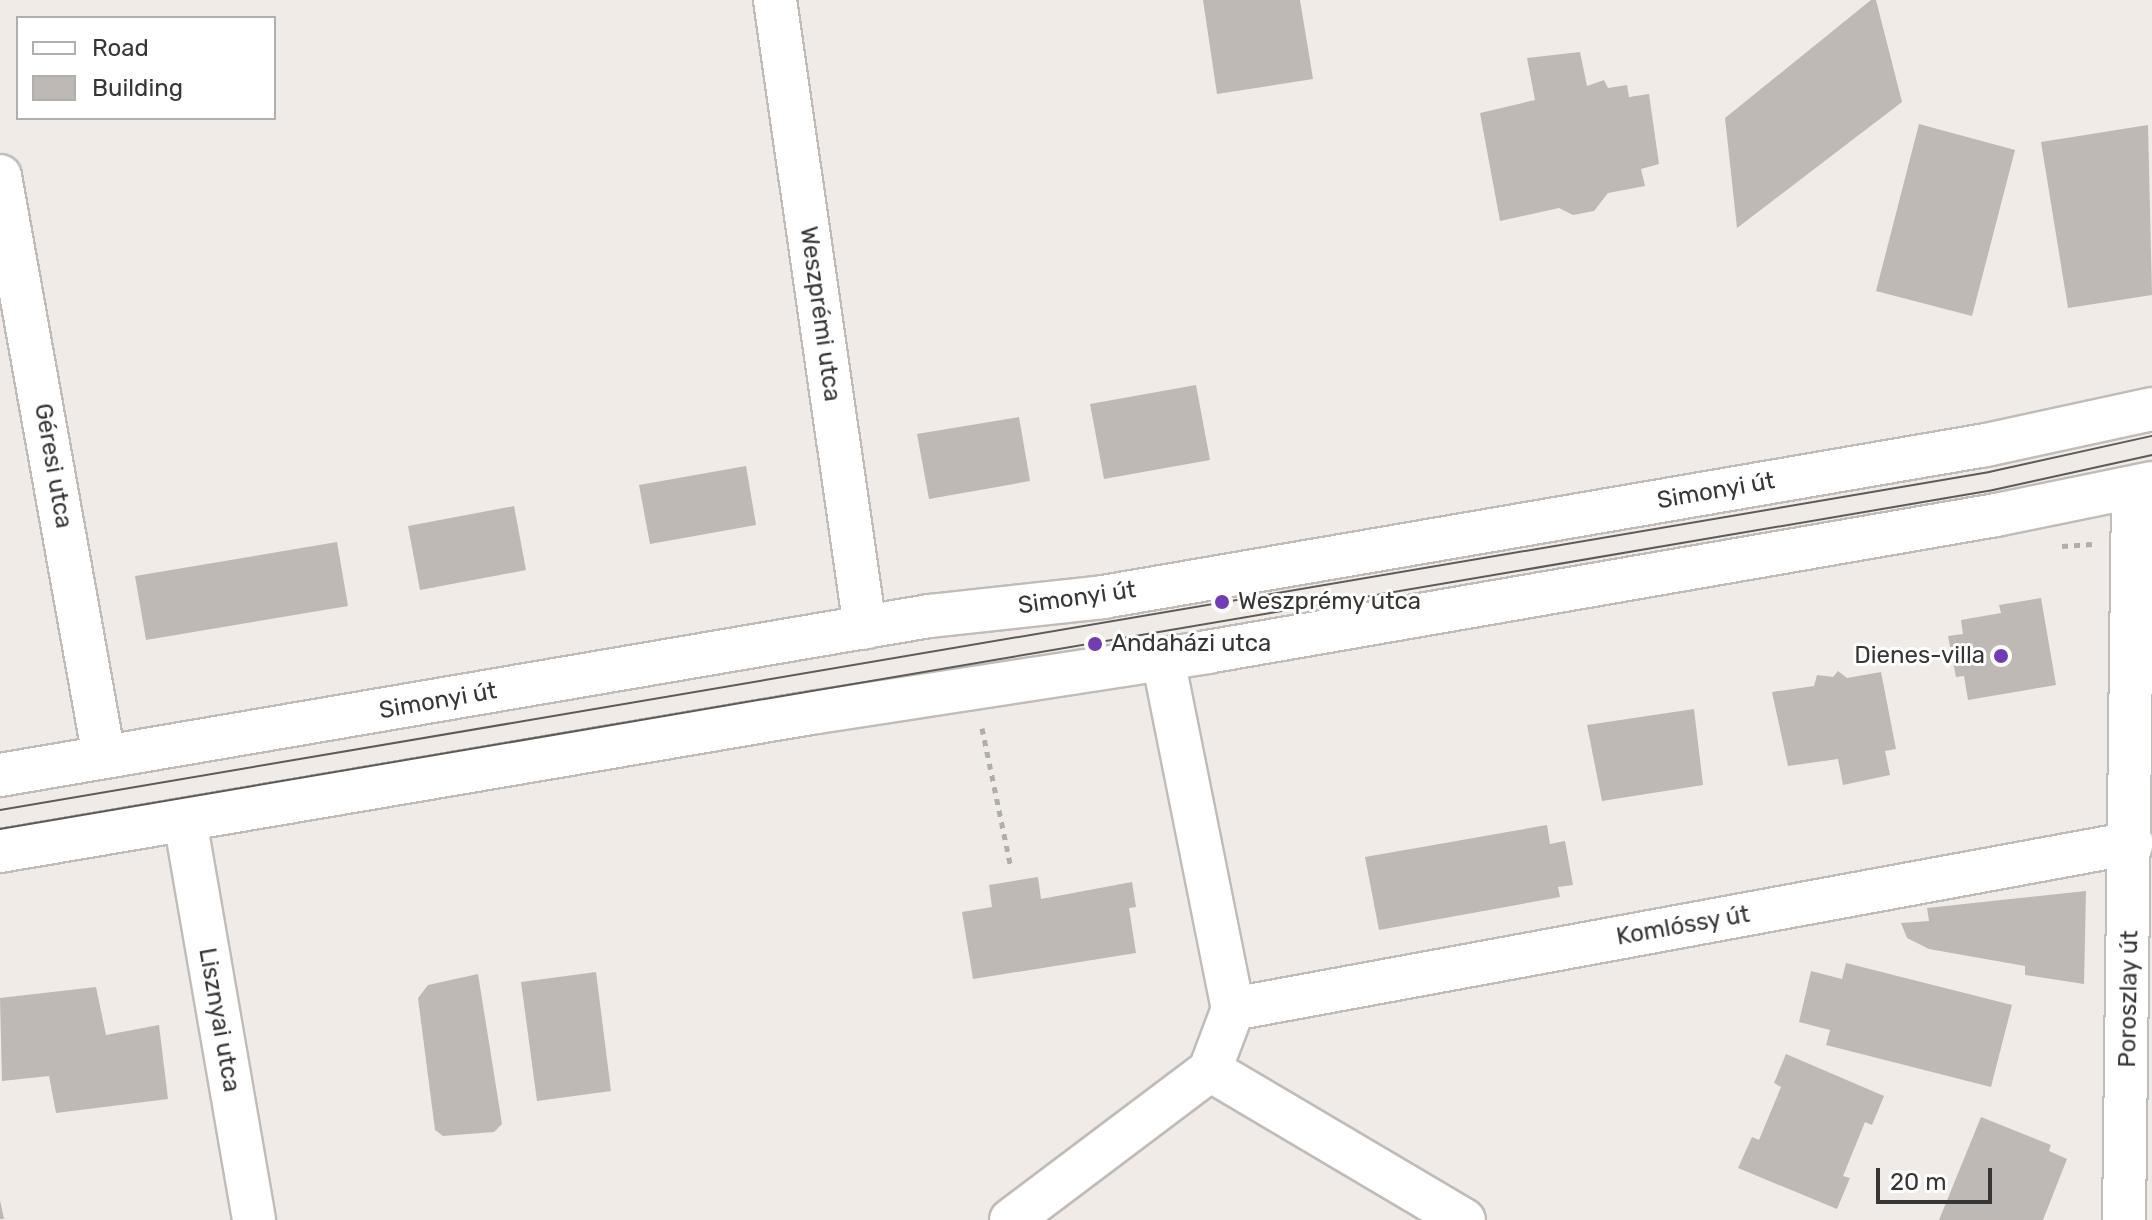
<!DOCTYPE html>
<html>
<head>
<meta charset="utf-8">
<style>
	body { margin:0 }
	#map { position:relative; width:2152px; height:1220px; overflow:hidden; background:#f0ebe6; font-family:Rubik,sans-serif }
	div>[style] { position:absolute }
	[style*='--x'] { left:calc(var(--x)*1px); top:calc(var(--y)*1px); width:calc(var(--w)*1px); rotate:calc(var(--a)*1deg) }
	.building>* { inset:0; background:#beb9b4 }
	.path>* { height:5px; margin-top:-2.5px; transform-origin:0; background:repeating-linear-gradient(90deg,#b1ada9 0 6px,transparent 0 12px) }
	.roads { filter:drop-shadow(2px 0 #c1bcb7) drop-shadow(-2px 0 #c1bcb7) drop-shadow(0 2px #c1bcb7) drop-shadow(0 -2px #c1bcb7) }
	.minor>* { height:42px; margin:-21px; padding:0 21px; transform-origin:21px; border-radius:21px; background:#fff }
	.tram>* { height:2px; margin:-1px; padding:0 1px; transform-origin:1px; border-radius:1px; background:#5d5a57 }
	.dots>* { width:22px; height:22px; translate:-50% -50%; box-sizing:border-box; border:4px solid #fff; border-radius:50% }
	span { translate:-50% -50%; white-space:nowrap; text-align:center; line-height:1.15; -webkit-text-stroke:6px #fff; paint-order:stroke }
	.street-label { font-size:24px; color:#383634 }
	.poi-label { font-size:24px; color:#383634 }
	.left { translate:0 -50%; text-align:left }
	.right { translate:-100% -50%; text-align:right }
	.legend { position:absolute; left:16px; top:16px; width:260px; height:104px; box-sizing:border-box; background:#fff; border:2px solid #afafae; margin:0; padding:10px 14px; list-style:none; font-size:24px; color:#383634 }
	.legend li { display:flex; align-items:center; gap:16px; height:40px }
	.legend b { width:40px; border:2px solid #afafae }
	.scale { position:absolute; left:1876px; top:1168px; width:116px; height:36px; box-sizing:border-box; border:4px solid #383634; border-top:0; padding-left:10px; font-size:24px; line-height:28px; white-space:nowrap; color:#383634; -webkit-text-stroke:6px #fff; paint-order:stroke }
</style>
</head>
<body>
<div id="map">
	<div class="building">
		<div style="clip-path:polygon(1203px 0,1300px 0,1313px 79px,1217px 94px)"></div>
		<div style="clip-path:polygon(1871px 0,1876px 0,1902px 102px,1737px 228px,1725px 118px)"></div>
		<div style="clip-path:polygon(1580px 52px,1587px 86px,1604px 80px,1608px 88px,1627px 85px,1629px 97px,1649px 94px,1659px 164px,1641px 169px,1645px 186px,1608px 193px,1594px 211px,1573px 215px,1559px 208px,1500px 221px,1480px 113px,1535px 100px,1527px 58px)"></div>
		<div style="clip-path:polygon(1919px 124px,2015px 150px,1972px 316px,1876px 291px)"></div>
		<div style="clip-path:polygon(2148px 125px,2152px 295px,2068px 308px,2041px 142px)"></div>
		<div style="clip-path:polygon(1196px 385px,1210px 460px,1104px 479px,1090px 404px)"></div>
		<div style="clip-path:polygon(1019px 417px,1030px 481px,929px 499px,917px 434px)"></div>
		<div style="clip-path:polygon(746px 466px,756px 525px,650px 544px,639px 485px)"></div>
		<div style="clip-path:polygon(514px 506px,526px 570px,420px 590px,408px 526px)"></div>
		<div style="clip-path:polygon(337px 542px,348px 606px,146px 640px,135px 576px)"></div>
		<div style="clip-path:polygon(2041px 598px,2056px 685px,1968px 700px,1964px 676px,1956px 677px,1948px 636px,1963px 634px,1961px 620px,2001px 613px,1999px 605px)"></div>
		<div style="clip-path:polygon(1838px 671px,1847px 678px,1881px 672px,1896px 749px,1885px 751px,1890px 775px,1843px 785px,1838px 759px,1788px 766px,1772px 692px,1814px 686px,1817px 675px,1833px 677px)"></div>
		<div style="clip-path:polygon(1694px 709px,1703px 785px,1602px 801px,1587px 725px)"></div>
		<div style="clip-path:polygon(1547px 825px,1550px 844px,1565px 841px,1573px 885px,1558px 887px,1560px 897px,1379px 930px,1365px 857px)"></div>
		<div style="clip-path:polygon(1038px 877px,1041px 899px,1132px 882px,1136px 907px,1129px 908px,1136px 953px,973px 979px,962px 912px,992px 907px,989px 885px)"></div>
		<div style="clip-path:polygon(2086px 891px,2084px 984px,2025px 975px,2025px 966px,1929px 949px,1907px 938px,1901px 923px,1929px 921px,1927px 908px)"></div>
		<div style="clip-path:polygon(1846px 963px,2012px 1005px,1991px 1087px,1826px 1045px,1830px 1030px,1799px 1022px,1811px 971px,1842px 979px)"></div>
		<div style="clip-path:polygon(596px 972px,611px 1091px,537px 1101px,521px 982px)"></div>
		<div style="clip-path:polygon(478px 974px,502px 1124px,494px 1132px,443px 1136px,435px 1130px,418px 998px,428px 985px)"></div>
		<div style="clip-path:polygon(96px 987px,106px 1035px,159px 1025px,168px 1099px,56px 1113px,49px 1076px,2px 1081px,0 998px)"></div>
		<div style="clip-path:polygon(1786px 1054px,1884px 1096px,1872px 1125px,1865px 1122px,1843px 1176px,1850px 1178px,1837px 1209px,1738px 1168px,1752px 1137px,1759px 1140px,1781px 1087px,1774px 1083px)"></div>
		<div style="clip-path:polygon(1981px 1117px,2051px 1145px,2049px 1151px,2067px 1159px,2043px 1220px,1939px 1220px)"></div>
		<div style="clip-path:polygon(0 1200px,4px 1219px,0 1219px)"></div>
	</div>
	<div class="path">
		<div style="--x:2062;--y:546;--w:30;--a:-4"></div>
		<div style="--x:982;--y:728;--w:143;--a:78.3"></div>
	</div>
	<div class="roads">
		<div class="minor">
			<div style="--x:775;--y:0;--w:634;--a:81.84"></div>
			<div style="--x:0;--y:176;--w:590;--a:79.85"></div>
			<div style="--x:1163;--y:659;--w:357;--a:78.7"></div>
			<div style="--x:1233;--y:1009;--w:65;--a:110.7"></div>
			<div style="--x:0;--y:775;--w:943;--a:-9.71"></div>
			<div style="--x:929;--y:616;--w:175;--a:-6.2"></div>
			<div style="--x:1103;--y:597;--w:896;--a:-9.77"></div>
			<div style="--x:1986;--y:445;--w:170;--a:-12.2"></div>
			<div style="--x:185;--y:820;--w:406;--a:80.2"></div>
			<div style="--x:0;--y:851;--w:829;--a:-9.66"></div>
			<div style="--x:817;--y:712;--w:395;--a:-8.7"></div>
			<div style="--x:1207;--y:652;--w:801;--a:-9.85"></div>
			<div style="--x:1996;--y:515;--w:159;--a:-11.6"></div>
			<div style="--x:1233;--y:1009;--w:914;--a:-10.46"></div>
			<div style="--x:1210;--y:1070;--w:295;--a:30.6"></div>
			<div style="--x:1011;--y:1220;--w:249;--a:-37"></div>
			<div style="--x:2124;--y:1220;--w:731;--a:-89.29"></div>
		</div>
	</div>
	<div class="tram">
		<div style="--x:0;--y:810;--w:2018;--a:-9.64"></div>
		<div style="--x:1989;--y:472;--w:167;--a:-12.5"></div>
		<div style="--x:0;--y:829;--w:2022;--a:-9.65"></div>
		<div style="--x:1993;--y:490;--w:163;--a:-12.4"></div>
	</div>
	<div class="dots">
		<div style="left:1222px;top:602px;background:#743cb3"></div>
		<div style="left:1095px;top:644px;background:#743cb3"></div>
		<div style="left:2001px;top:656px;background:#743cb3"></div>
	</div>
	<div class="street-label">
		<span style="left:820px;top:314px;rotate:82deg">Weszprémi utca</span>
		<span style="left:53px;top:466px;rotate:80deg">Géresi utca</span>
		<span style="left:1716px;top:491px;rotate:-10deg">Simonyi út</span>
		<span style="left:1077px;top:598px;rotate:-8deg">Simonyi út</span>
		<span style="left:438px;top:701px;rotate:-10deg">Simonyi út</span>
		<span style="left:1683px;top:926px;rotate:-10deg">Komlóssy út</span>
		<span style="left:2129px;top:999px;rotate:-89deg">Poroszlay út</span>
		<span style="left:219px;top:1020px;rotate:80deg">Lisznyai utca</span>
	</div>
	<div class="poi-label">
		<span class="left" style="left:1238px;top:602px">Weszprémy utca</span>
		<span class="left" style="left:1111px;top:644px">Andaházi utca</span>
		<span class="right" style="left:1985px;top:656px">Dienes-villa</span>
	</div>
	<ul class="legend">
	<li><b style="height:10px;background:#fff"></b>Road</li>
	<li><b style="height:22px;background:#beb9b4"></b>Building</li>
	</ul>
	<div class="scale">20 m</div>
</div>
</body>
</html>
